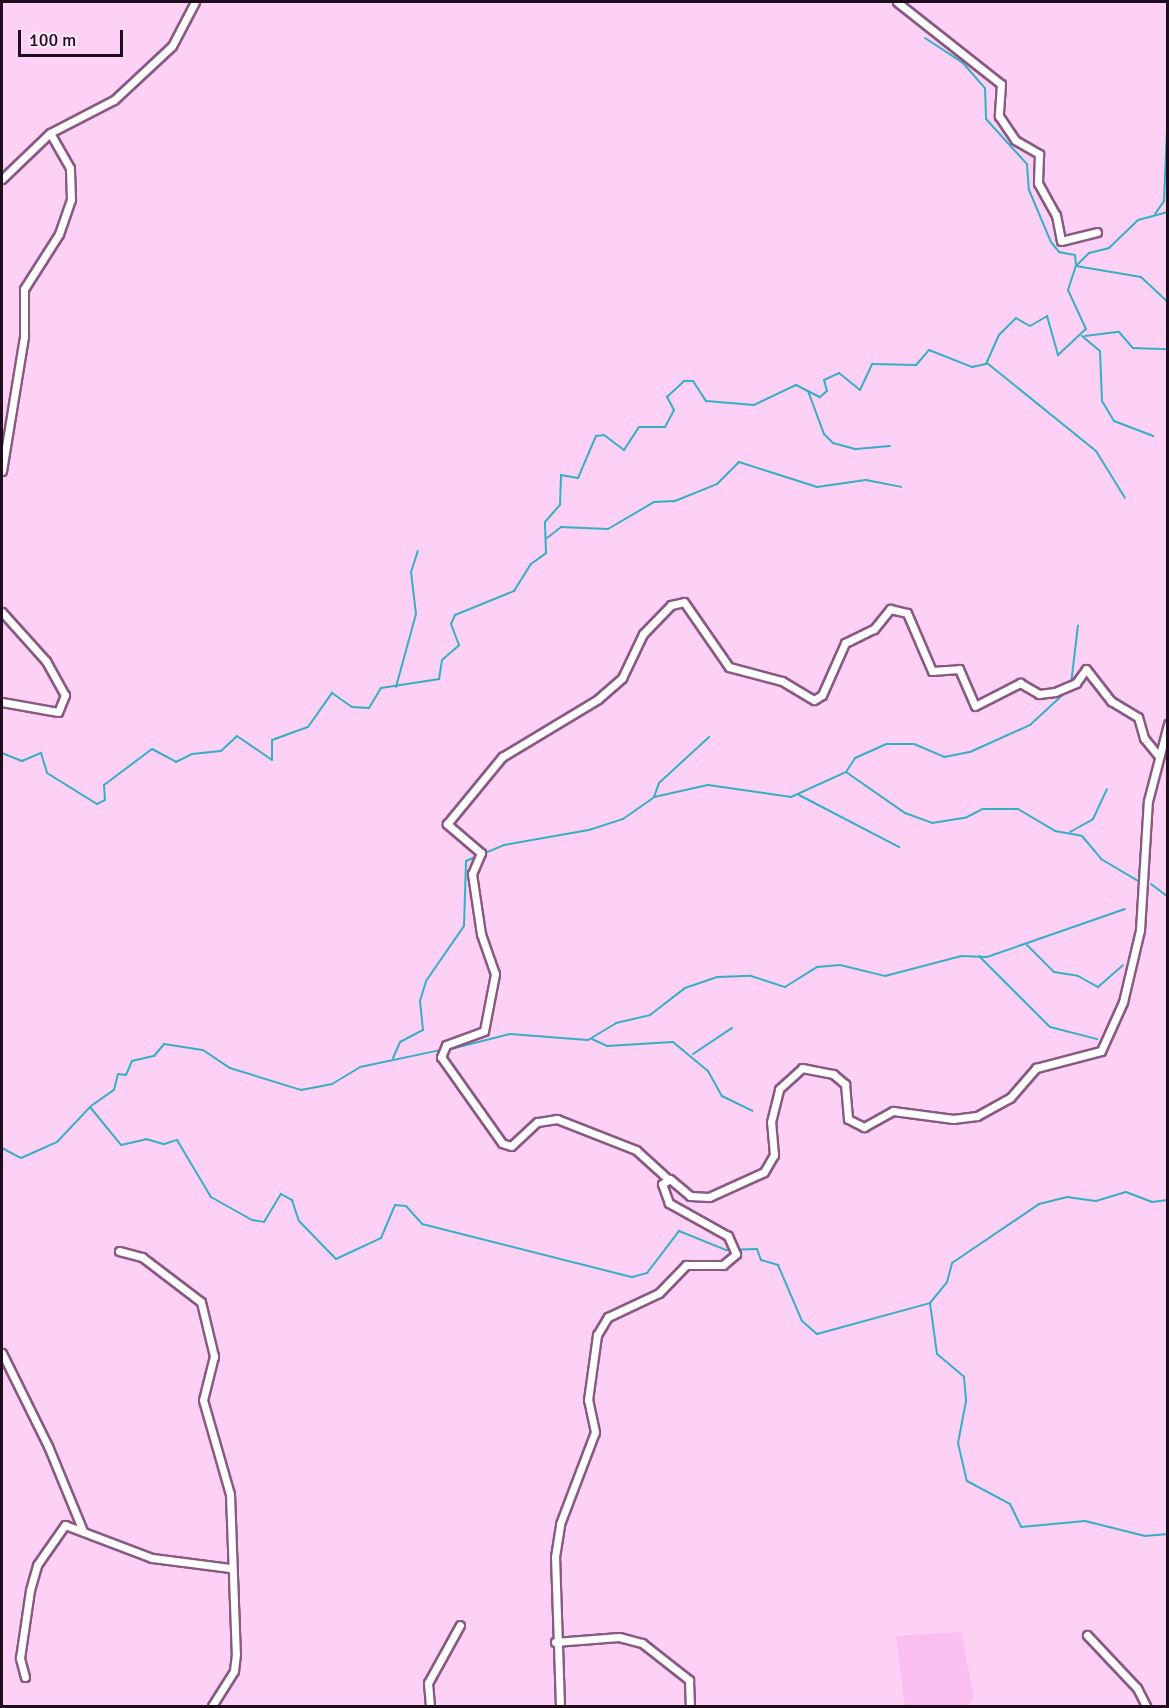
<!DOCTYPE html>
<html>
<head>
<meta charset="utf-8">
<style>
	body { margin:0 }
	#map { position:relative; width:1169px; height:1708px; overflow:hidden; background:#fdd0f5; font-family:Signika,sans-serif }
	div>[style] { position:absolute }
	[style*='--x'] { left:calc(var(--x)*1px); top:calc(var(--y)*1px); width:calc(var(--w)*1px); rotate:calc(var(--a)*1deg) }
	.built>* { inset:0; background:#fbbef1 }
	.stream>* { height:2px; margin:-1px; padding:0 1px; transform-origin:1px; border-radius:1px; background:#36afc5 }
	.roads { filter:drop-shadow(2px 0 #895982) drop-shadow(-2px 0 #895982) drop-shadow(0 2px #895982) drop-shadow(0 -2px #895982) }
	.street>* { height:7px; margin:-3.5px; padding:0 3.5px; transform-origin:3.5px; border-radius:3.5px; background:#fff }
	span { translate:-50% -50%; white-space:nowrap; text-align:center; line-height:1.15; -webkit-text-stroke:5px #fce6f8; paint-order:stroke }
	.frame { position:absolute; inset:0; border:3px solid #1f0c1d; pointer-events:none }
	.scale { position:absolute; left:18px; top:30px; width:105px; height:27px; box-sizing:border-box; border:3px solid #1f0c1d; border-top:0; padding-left:8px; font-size:18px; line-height:21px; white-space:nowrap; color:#1f0c1d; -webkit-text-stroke:4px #fce6f8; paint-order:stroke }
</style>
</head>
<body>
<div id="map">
	<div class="built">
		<div style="clip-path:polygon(961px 1632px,974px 1698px,968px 1705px,905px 1706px,896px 1636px)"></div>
	</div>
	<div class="stream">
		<div style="--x:925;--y:38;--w:45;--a:33.3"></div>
		<div style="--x:963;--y:63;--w:33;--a:49"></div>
		<div style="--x:985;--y:88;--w:31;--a:88"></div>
		<div style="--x:986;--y:119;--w:61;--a:47.7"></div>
		<div style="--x:1027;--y:164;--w:26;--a:86"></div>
		<div style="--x:1029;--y:190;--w:56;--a:67.1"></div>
		<div style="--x:1051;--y:242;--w:13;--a:51"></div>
		<div style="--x:1059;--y:252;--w:16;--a:11"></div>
		<div style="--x:1075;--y:255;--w:11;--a:85"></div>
		<div style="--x:1076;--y:266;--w:66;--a:9.6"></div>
		<div style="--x:1141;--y:277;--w:37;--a:43"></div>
		<div style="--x:1155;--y:214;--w:16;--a:-55"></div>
		<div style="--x:1164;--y:201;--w:96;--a:-87.6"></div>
		<div style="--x:1082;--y:336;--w:23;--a:40"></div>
		<div style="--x:1100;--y:351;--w:50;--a:87.7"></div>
		<div style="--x:1102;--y:401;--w:23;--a:59"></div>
		<div style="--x:1114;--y:421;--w:42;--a:21"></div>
		<div style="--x:1085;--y:336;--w:34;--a:-7"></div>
		<div style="--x:1119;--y:332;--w:21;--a:49"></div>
		<div style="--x:1133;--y:348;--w:35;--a:2"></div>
		<div style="--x:987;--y:363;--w:140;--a:38.9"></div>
		<div style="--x:1096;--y:451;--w:55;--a:58.3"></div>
		<div style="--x:808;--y:391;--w:46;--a:69.6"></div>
		<div style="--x:824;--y:434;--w:13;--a:45"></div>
		<div style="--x:833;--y:443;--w:24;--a:15"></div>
		<div style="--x:856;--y:449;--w:34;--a:-5"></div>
		<div style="--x:547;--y:538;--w:18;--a:-38"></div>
		<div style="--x:561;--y:527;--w:47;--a:2.4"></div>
		<div style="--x:608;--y:529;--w:53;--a:-30.4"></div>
		<div style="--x:654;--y:502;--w:21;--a:-3"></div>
		<div style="--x:675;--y:501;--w:45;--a:-22"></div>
		<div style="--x:717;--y:484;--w:31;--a:-45"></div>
		<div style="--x:739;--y:462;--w:82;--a:17.8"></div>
		<div style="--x:817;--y:487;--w:49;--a:-8.1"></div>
		<div style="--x:866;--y:480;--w:36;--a:11"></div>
		<div style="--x:1071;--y:684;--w:59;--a:-83.2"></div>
		<div style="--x:396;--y:687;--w:76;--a:-74.7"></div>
		<div style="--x:416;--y:614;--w:42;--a:-96.8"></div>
		<div style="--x:411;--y:572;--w:22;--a:-72"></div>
		<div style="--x:2;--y:753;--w:22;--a:22"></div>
		<div style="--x:22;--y:761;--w:21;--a:-23"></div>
		<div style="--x:41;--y:753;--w:21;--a:73"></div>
		<div style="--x:47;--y:773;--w:59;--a:31.8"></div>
		<div style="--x:97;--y:804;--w:9;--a:-27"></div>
		<div style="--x:105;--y:800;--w:15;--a:-94"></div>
		<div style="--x:104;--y:785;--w:60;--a:-36.9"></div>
		<div style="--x:152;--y:749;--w:27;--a:28"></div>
		<div style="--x:176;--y:762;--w:18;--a:-27"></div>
		<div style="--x:192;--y:754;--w:29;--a:-6"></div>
		<div style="--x:221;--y:751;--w:22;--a:-43"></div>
		<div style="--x:237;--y:736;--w:42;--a:34.4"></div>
		<div style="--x:272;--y:760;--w:20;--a:-90"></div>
		<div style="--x:272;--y:740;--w:38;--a:-20"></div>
		<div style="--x:308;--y:727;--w:42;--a:-54.8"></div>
		<div style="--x:332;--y:693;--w:24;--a:35"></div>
		<div style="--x:352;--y:707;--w:17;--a:3"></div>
		<div style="--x:369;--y:708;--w:23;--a:-59"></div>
		<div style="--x:381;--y:688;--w:59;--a:-8.8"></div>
		<div style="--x:439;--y:679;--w:19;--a:-81"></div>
		<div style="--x:442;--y:660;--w:23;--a:-41"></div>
		<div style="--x:459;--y:645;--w:22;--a:-111"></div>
		<div style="--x:451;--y:624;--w:10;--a:-66"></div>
		<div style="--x:455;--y:615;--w:64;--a:-22.1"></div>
		<div style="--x:514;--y:591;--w:32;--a:-58"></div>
		<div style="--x:531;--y:564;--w:19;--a:-36"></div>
		<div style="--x:546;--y:553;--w:31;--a:-92"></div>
		<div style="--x:545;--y:522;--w:23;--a:-49"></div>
		<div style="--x:560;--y:505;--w:30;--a:-88"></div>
		<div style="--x:561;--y:475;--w:17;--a:10"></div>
		<div style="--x:578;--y:478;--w:46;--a:-66.8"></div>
		<div style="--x:596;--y:436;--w:8;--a:-7"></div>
		<div style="--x:604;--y:435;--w:25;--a:37"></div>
		<div style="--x:624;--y:450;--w:27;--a:-57"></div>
		<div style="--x:639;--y:427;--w:26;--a:0"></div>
		<div style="--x:665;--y:427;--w:19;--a:-62"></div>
		<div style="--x:674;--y:410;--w:15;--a:-118"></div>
		<div style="--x:667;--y:397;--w:23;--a:-43"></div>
		<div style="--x:684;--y:381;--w:9;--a:0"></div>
		<div style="--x:693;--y:381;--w:24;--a:57"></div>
		<div style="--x:706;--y:401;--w:48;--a:4.8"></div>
		<div style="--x:754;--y:405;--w:47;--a:-25.5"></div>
		<div style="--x:796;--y:385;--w:27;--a:27"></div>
		<div style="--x:820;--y:397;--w:9;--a:-41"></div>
		<div style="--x:827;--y:391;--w:11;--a:-105"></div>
		<div style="--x:824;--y:380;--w:17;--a:-25"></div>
		<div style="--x:839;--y:373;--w:27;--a:39"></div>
		<div style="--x:860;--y:390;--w:29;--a:-65"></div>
		<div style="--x:872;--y:364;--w:44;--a:1.3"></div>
		<div style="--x:916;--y:365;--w:20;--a:-49"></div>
		<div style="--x:929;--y:350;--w:46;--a:21.6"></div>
		<div style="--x:972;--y:367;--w:14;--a:-12"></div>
		<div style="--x:986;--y:364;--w:32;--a:-66"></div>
		<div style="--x:999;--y:335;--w:24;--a:-45"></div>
		<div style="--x:1016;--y:318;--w:16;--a:30"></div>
		<div style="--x:1030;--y:326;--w:20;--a:-30"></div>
		<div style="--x:1047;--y:316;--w:41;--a:74.2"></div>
		<div style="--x:1058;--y:355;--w:38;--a:-43"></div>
		<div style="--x:1086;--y:329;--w:43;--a:-114.8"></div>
		<div style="--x:1068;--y:290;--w:25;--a:-72"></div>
		<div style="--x:1076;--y:266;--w:18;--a:-45"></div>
		<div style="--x:1089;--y:253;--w:21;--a:-14"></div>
		<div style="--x:1109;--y:248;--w:40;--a:-44"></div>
		<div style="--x:1138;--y:220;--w:31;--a:-15"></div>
		<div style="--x:846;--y:772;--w:17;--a:-57"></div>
		<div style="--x:855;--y:758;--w:35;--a:-24"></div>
		<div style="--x:887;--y:744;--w:27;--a:0"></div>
		<div style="--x:914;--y:744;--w:33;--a:23"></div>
		<div style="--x:944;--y:757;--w:26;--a:-11"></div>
		<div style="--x:970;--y:752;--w:66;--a:-24.2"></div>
		<div style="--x:1030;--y:725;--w:53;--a:-42.7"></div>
		<div style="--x:799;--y:795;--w:113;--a:27.5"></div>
		<div style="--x:654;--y:797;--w:15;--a:-70"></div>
		<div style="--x:659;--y:783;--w:68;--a:-42.6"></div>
		<div style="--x:1070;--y:832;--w:26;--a:-29"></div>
		<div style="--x:1093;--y:819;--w:33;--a:-65"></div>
		<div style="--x:1151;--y:884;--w:21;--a:37"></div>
		<div style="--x:1027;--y:945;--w:38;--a:45"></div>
		<div style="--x:1054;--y:972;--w:24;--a:9"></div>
		<div style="--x:1078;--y:976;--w:23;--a:29"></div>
		<div style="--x:1098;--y:987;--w:33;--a:-41"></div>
		<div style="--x:979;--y:956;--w:100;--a:45"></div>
		<div style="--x:1050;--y:1027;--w:49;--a:14.3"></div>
		<div style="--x:592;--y:1039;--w:17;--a:25"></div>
		<div style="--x:607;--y:1046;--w:66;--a:-3.5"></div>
		<div style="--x:673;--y:1042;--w:45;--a:39.6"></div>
		<div style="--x:708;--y:1071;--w:29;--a:61"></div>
		<div style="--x:722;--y:1096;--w:34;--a:26"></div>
		<div style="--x:447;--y:1050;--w:65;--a:-14.3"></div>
		<div style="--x:510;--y:1034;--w:78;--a:4.4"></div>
		<div style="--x:588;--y:1040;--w:33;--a:-31"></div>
		<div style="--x:616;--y:1023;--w:35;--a:-13"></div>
		<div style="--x:650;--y:1015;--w:44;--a:-37.6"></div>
		<div style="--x:685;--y:988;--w:34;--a:-19"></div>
		<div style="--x:717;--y:977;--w:34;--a:-2"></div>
		<div style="--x:751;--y:976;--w:36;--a:18"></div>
		<div style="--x:785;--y:987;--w:38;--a:-32"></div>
		<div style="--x:817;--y:967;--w:23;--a:-5"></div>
		<div style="--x:840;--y:965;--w:46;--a:13.7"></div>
		<div style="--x:885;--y:976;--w:79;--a:-14.7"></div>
		<div style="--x:961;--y:956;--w:26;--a:2"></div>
		<div style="--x:987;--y:957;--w:146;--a:-19.2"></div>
		<div style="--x:693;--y:1054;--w:47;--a:-33.7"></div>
		<div style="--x:393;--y:1058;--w:17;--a:-66"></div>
		<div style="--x:400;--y:1042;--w:26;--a:-28"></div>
		<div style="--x:423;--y:1030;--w:29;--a:-96"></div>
		<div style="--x:420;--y:1001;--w:21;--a:-73"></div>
		<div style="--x:426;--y:981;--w:67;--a:-55.4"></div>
		<div style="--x:464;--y:926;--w:65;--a:-88.2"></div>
		<div style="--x:466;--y:861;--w:41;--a:-22.8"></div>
		<div style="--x:504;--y:845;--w:86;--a:-10"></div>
		<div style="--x:589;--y:830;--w:36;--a:-18"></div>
		<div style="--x:623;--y:819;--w:38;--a:-35"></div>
		<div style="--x:654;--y:797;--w:55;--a:-12.5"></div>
		<div style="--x:708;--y:785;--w:84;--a:8.2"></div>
		<div style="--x:791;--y:797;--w:60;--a:-24.4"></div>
		<div style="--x:846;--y:772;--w:72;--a:34.8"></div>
		<div style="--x:905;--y:813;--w:29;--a:20"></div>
		<div style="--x:932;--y:823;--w:33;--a:-9"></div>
		<div style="--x:965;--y:818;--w:20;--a:-27"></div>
		<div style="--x:983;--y:809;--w:35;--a:0"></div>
		<div style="--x:1018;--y:809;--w:43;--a:30.7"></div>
		<div style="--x:1055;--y:831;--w:27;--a:10"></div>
		<div style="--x:1082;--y:836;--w:30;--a:50"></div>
		<div style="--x:1101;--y:859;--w:43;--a:30.7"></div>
		<div style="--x:91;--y:1106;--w:28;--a:-35"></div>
		<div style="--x:114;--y:1090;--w:16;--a:-76"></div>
		<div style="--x:118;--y:1074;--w:8;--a:7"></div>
		<div style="--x:126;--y:1075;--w:15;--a:-67"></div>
		<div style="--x:132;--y:1061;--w:23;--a:-13"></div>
		<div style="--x:154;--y:1056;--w:16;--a:-50"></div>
		<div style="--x:164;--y:1044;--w:39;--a:9"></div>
		<div style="--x:203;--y:1050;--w:32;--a:34"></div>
		<div style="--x:230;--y:1068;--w:74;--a:17.2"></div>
		<div style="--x:301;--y:1090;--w:32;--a:-11"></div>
		<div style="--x:332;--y:1084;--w:33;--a:-31"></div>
		<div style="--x:360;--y:1067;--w:83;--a:-11.9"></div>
		<div style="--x:2;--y:1148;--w:21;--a:28"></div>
		<div style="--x:21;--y:1158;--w:39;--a:-24"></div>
		<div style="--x:57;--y:1142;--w:48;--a:-46.7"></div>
		<div style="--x:90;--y:1107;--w:49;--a:50.8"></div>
		<div style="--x:121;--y:1145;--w:26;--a:-13"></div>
		<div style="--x:146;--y:1139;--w:19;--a:16"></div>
		<div style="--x:164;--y:1144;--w:14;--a:-17"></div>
		<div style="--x:177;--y:1140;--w:66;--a:59.2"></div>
		<div style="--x:211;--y:1197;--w:47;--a:29.3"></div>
		<div style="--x:252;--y:1220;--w:12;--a:9"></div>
		<div style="--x:264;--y:1222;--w:33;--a:-59"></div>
		<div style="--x:281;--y:1194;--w:13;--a:29"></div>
		<div style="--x:292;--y:1200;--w:22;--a:72"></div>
		<div style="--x:299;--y:1221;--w:53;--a:45.8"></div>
		<div style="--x:336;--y:1259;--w:50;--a:-25"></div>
		<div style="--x:381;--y:1238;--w:36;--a:-67"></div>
		<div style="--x:395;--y:1205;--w:11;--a:5"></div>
		<div style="--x:406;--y:1206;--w:24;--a:48"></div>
		<div style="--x:422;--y:1224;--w:217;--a:14.2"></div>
		<div style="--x:632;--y:1277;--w:16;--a:-15"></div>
		<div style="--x:647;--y:1273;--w:53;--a:-52.7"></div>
		<div style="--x:679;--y:1231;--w:51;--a:22"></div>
		<div style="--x:726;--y:1250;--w:31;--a:-2"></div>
		<div style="--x:757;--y:1249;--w:12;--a:70"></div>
		<div style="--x:761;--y:1260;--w:18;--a:16"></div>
		<div style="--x:778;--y:1265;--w:61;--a:66.8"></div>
		<div style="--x:802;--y:1321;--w:20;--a:41"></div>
		<div style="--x:817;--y:1334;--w:117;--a:-15.3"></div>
		<div style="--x:930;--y:1303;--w:51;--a:82.2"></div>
		<div style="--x:937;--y:1354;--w:35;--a:40"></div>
		<div style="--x:964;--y:1377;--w:24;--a:85"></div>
		<div style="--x:966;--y:1401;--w:43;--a:100.8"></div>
		<div style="--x:958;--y:1443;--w:39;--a:77"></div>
		<div style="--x:967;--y:1481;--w:49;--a:28.1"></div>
		<div style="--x:1010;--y:1504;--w:25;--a:64"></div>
		<div style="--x:1021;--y:1527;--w:64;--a:-5.4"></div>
		<div style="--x:1085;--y:1521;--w:62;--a:14"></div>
		<div style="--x:1145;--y:1536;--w:23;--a:-5"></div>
		<div style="--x:930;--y:1303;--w:27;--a:-51"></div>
		<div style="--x:947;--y:1282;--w:20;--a:-75"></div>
		<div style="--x:952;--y:1263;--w:105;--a:-34.1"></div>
		<div style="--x:1039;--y:1204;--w:29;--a:-14"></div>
		<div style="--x:1067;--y:1197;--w:29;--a:8"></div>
		<div style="--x:1096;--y:1201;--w:31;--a:-17"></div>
		<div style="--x:1126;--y:1192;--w:28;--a:21"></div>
		<div style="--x:1152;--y:1202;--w:16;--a:-7"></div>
	</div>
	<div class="roads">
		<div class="street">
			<div style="--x:897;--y:2;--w:132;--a:38.3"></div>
			<div style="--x:1001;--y:84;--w:32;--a:94"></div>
			<div style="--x:999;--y:116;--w:29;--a:56"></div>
			<div style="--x:1015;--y:140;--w:28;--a:30"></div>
			<div style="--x:1039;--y:154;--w:29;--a:92"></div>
			<div style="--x:1038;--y:183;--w:37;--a:61"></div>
			<div style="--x:1056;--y:215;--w:26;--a:79"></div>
			<div style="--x:1061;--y:241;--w:37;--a:-14"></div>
			<div style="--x:2;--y:179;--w:66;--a:-43.8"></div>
			<div style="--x:50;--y:133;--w:72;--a:-27.3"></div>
			<div style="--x:114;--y:100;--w:79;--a:-43"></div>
			<div style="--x:172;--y:46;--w:50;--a:-62.4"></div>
			<div style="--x:2;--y:471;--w:137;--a:-80.7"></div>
			<div style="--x:24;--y:336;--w:47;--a:-90"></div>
			<div style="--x:24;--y:289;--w:65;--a:-57.5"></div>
			<div style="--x:59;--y:234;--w:37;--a:-71"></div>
			<div style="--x:71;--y:199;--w:31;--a:-92"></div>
			<div style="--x:70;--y:168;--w:40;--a:-119.7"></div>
			<div style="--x:2;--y:612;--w:66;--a:48.1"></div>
			<div style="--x:46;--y:661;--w:39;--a:61"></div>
			<div style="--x:65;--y:695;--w:18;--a:112"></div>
			<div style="--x:58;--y:712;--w:57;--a:-169.9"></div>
			<div style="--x:668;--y:1179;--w:43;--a:-137.8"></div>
			<div style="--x:636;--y:1150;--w:85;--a:-158.6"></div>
			<div style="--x:557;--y:1119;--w:20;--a:171"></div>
			<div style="--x:537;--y:1122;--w:35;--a:137"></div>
			<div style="--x:511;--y:1146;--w:9;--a:-162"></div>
			<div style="--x:502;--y:1143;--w:105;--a:-125.3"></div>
			<div style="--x:441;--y:1057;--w:13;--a:-67"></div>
			<div style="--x:446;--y:1045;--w:40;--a:-20.2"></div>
			<div style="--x:484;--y:1031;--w:58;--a:-79.1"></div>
			<div style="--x:495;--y:974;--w:42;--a:-109.3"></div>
			<div style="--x:481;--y:934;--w:61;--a:-98.5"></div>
			<div style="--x:472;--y:874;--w:23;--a:-67"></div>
			<div style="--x:481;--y:853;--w:45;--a:-139.5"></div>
			<div style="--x:447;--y:824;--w:87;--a:-50.6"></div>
			<div style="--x:502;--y:757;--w:112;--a:-31.1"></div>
			<div style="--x:598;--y:699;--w:32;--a:-41"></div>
			<div style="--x:622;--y:678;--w:49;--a:-64.5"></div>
			<div style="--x:643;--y:634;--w:40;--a:-46"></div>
			<div style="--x:671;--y:605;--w:13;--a:-13"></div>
			<div style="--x:684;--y:602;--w:79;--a:55.3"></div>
			<div style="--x:729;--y:667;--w:55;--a:14.8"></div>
			<div style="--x:782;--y:681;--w:37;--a:31"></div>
			<div style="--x:814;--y:700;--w:9;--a:-32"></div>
			<div style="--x:822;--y:695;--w:57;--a:-66.1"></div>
			<div style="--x:845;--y:643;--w:32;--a:-26"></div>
			<div style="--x:874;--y:629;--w:26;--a:-51"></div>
			<div style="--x:890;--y:609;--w:17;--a:13"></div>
			<div style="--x:907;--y:613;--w:63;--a:66.7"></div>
			<div style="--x:932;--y:671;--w:27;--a:-4"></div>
			<div style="--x:959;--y:669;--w:40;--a:66.6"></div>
			<div style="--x:975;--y:706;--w:51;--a:-27.1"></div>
			<div style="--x:1020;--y:683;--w:22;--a:30"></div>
			<div style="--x:1039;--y:694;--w:16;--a:-7"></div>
			<div style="--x:1055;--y:692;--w:23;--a:-23"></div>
			<div style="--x:1076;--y:683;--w:17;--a:-54"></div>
			<div style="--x:1086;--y:669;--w:41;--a:52"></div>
			<div style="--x:1111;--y:701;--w:31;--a:31"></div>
			<div style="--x:1138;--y:717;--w:22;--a:74"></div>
			<div style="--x:1144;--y:738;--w:22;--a:51"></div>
			<div style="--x:119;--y:1251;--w:24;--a:15"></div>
			<div style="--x:142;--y:1257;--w:74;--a:37.3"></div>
			<div style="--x:201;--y:1302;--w:56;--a:76.5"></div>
			<div style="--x:214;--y:1356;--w:45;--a:104"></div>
			<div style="--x:203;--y:1400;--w:98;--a:74"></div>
			<div style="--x:230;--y:1494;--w:160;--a:87.9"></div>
			<div style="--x:236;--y:1654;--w:17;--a:97"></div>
			<div style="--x:234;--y:1671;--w:41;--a:122.2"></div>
			<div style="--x:2;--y:1353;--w:104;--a:63.7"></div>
			<div style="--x:48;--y:1446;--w:92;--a:67.6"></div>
			<div style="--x:1087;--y:1635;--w:73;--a:46.7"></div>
			<div style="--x:1137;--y:1688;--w:20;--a:63"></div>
			<div style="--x:555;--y:1642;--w:64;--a:-4.5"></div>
			<div style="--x:619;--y:1637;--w:24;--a:15"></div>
			<div style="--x:642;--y:1643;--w:60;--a:38.2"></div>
			<div style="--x:689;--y:1680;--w:26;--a:88"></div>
			<div style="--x:25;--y:1677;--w:20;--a:-105"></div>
			<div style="--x:20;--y:1658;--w:69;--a:-81.6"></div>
			<div style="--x:30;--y:1590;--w:26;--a:-74"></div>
			<div style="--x:37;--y:1565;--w:49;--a:-55"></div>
			<div style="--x:65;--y:1525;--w:93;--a:20.8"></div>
			<div style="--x:152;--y:1558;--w:79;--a:7.3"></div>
			<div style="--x:430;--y:1706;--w:23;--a:-95"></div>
			<div style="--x:428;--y:1683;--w:66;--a:-61.1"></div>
			<div style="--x:560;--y:1706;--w:149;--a:-91.9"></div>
			<div style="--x:555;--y:1557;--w:33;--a:-81"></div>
			<div style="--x:560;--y:1524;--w:98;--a:-69.2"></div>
			<div style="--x:595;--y:1432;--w:33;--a:-102"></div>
			<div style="--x:588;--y:1400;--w:66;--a:-82.1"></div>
			<div style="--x:597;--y:1335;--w:21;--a:-59"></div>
			<div style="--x:608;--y:1317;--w:56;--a:-25.2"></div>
			<div style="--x:659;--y:1293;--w:39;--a:-46"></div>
			<div style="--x:686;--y:1265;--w:37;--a:0"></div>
			<div style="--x:723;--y:1265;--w:17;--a:-40"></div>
			<div style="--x:736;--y:1254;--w:20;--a:-114"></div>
			<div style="--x:728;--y:1236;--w:68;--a:-150.8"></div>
			<div style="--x:669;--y:1203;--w:20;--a:-110"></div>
			<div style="--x:662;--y:1184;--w:9;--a:-32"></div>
			<div style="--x:670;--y:1179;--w:26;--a:40"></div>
			<div style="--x:690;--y:1196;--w:19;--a:3"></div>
			<div style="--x:709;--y:1197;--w:60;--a:-24.4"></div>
			<div style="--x:764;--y:1172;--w:20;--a:-60"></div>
			<div style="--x:774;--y:1155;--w:33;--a:-95"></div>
			<div style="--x:771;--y:1122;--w:34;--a:-76"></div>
			<div style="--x:779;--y:1089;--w:31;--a:-42"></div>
			<div style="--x:802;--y:1068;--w:32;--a:11"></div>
			<div style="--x:833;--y:1074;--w:16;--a:40"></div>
			<div style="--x:845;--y:1084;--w:35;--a:85"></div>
			<div style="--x:848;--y:1119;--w:18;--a:27"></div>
			<div style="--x:864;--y:1127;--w:33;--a:-29"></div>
			<div style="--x:893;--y:1111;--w:61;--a:7.6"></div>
			<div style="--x:953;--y:1119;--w:24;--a:-7"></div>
			<div style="--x:977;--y:1116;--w:38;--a:-29"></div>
			<div style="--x:1010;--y:1098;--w:40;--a:-49"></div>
			<div style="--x:1036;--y:1068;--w:67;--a:-14.7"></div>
			<div style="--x:1101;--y:1051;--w:54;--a:-65.8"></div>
			<div style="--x:1123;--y:1002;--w:74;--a:-76.7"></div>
			<div style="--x:1140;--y:930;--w:129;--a:-86.5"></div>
			<div style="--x:1148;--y:801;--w:80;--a:-75.4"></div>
		</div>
	</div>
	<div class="frame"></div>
	<div class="scale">100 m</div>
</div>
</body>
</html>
